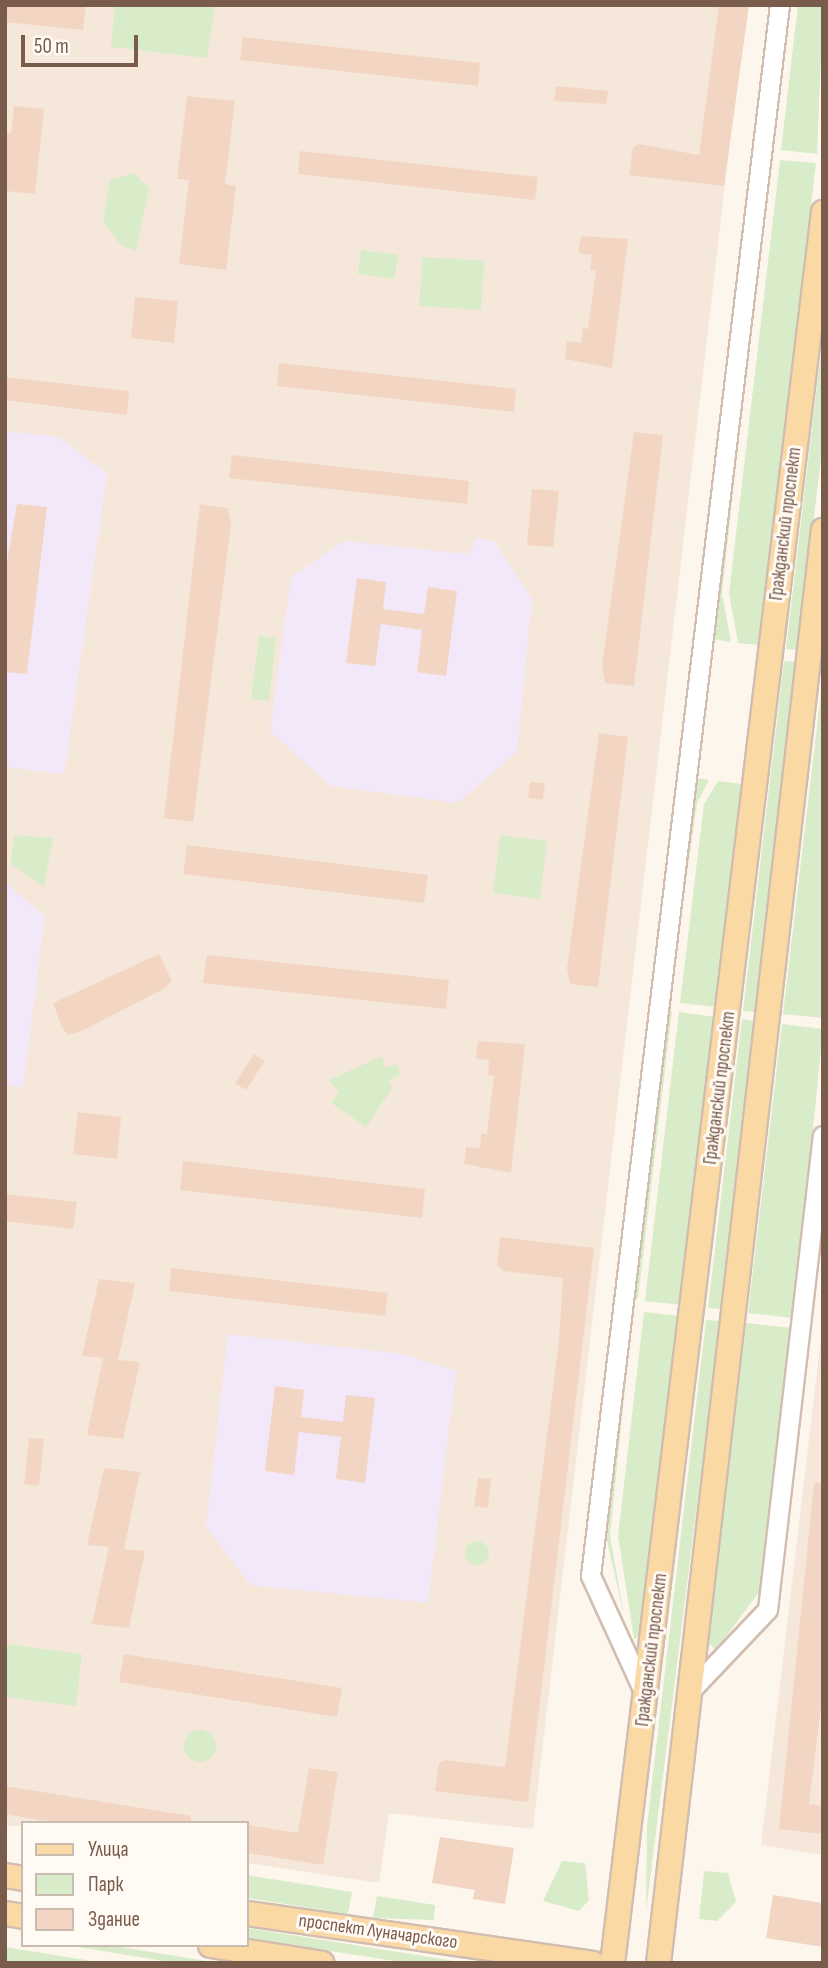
<!DOCTYPE html>
<html>
<head>
<meta charset="utf-8">
<style>
	body { margin:0 }
	#map { position:relative; width:828px; height:1968px; overflow:hidden; background:#fdf6ec; font-family:"Sofia Sans Condensed",sans-serif }
	div>[style] { position:absolute }
	[style*='--x'] { left:calc(var(--x)*1px); top:calc(var(--y)*1px); width:calc(var(--w)*1px); rotate:calc(var(--a)*1deg) }
	.residential>* { inset:0; background:#f5e8da }
	.education>* { inset:0; background:#f3e8fa }
	.green>* { inset:0; background:#d8ecc9 }
	.round { border-radius:50% }
	.building>* { inset:0; background:#f3d5c3 }
	.roads { filter:drop-shadow(2px 0 #d1beb0) drop-shadow(-2px 0 #d1beb0) drop-shadow(0 2px #d1beb0) drop-shadow(0 -2px #d1beb0) }
	.minor>* { height:18px; margin:-9px; padding:0 9px; transform-origin:9px; border-radius:9px; background:#fff }
	.major>* { height:23px; margin:-11.5px; padding:0 11.5px; transform-origin:11.5px; border-radius:11.5px; background:#fbd9a5 }
	span { translate:-50% -50%; white-space:nowrap; text-align:center; line-height:1.15; -webkit-text-stroke:6px #fffaf3; paint-order:stroke }
	.street-label { font-size:19px; color:#7a5c4d }
	.frame { position:absolute; inset:0; border:7px solid #7a5c4d; pointer-events:none }
	.legend { position:absolute; left:21px; top:1821px; width:228px; height:126px; box-sizing:border-box; background:#fffaf3; border:2px solid #cabbb1; margin:0; padding:9px 12px; list-style:none; font-size:21px; color:#7a5c4d }
	.legend li { display:flex; align-items:center; gap:14px; height:35px }
	.legend b { width:35px; border:2px solid #cabbb1 }
	.scale { position:absolute; left:21px; top:35px; width:117px; height:32px; box-sizing:border-box; border:4px solid #7a5c4d; border-top:0; padding-left:9px; font-size:21px; line-height:24px; white-space:nowrap; color:#7a5c4d; -webkit-text-stroke:5px #fffaf3; paint-order:stroke }
</style>
</head>
<body>
<div id="map">
	<div class="residential">
		<div style="clip-path:polygon(5px 5px,746px 5px,533px 1829px,389px 1813px,379px 1883px,247px 1863px,247px 1823px,5px 1826px)"></div>
		<div style="clip-path:polygon(823px 1321px,823px 1855px,761px 1845px)"></div>
	</div>
	<div class="education">
		<div style="clip-path:polygon(5px 431px,59px 437px,107px 473px,64px 774px,5px 767px)"></div>
		<div style="clip-path:polygon(476px 538px,494px 541px,532px 599px,517px 752px,457px 803px,331px 786px,270px 731px,291px 577px,344px 541px,468px 554px)"></div>
		<div style="clip-path:polygon(5px 882px,45px 916px,23px 1087px,5px 1085px)"></div>
		<div style="clip-path:polygon(228px 1334px,404px 1354px,456px 1371px,428px 1603px,250px 1585px,206px 1526px)"></div>
	</div>
	<div class="green">
		<div style="clip-path:polygon(115px 5px,215px 5px,207px 58px,111px 47px)"></div>
		<div style="clip-path:polygon(798px 5px,823px 5px,817px 154px,781px 150px)"></div>
		<div style="clip-path:polygon(769px 159px,722px 594px,731px 642px,712px 639px)"></div>
		<div style="clip-path:polygon(780px 160px,816px 163px,759px 645px,738px 643px,729px 594px)"></div>
		<div style="clip-path:polygon(134px 173px,149px 188px,136px 251px,121px 245px,103px 221px,110px 180px)"></div>
		<div style="clip-path:polygon(361px 250px,398px 255px,395px 279px,358px 274px)"></div>
		<div style="clip-path:polygon(423px 257px,484px 261px,481px 310px,419px 306px)"></div>
		<div style="clip-path:polygon(823px 335px,823px 441px,798px 650px,786px 649px)"></div>
		<div style="clip-path:polygon(259px 636px,276px 638px,269px 701px,251px 699px)"></div>
		<div style="clip-path:polygon(784px 661px,797px 662px,756px 1012px,743px 1011px)"></div>
		<div style="clip-path:polygon(823px 676px,823px 1018px,783px 1014px)"></div>
		<div style="clip-path:polygon(696px 778px,709px 780px,697px 803px,669px 1003px)"></div>
		<div style="clip-path:polygon(718px 781px,743px 784px,716px 1007px,680px 1003px,704px 804px)"></div>
		<div style="clip-path:polygon(14px 835px,53px 838px,44px 887px,11px 864px)"></div>
		<div style="clip-path:polygon(500px 835px,547px 841px,540px 899px,493px 893px)"></div>
		<div style="clip-path:polygon(668px 1010px,672px 1010px,638px 1299px,634px 1299px)"></div>
		<div style="clip-path:polygon(679px 1012px,715px 1017px,681px 1305px,645px 1301px)"></div>
		<div style="clip-path:polygon(742px 1019px,754px 1021px,721px 1309px,708px 1308px)"></div>
		<div style="clip-path:polygon(782px 1024px,823px 1029px,794px 1318px,748px 1313px)"></div>
		<div style="clip-path:polygon(382px 1056px,385px 1068px,397px 1064px,400px 1075px,389px 1080px,392px 1088px,366px 1127px,331px 1103px,339px 1091px,329px 1080px)"></div>
		<div style="clip-path:polygon(633px 1311px,610px 1535px,624px 1616px,606px 1536px)"></div>
		<div style="clip-path:polygon(644px 1312px,679px 1316px,642px 1635px,634px 1639px,618px 1536px)"></div>
		<div style="clip-path:polygon(706px 1320px,720px 1321px,646px 1912px,647px 1826px)"></div>
		<div style="clip-path:polygon(746px 1323px,792px 1328px,762px 1588px,716px 1650px,708px 1643px)"></div>
		<div class="round" style="left:465px;top:1541px;width:24px;height:24px"></div>
		<div style="clip-path:polygon(5px 1644px,82px 1654px,76px 1706px,5px 1697px)"></div>
		<div class="round" style="left:184px;top:1730px;width:32px;height:32px"></div>
		<div style="clip-path:polygon(562px 1861px,585px 1863px,589px 1900px,579px 1911px,543px 1901px)"></div>
		<div style="clip-path:polygon(704px 1871px,728px 1873px,736px 1902px,717px 1921px,699px 1919px)"></div>
		<div style="clip-path:polygon(247px 1875px,352px 1892px,348px 1914px,247px 1898px)"></div>
		<div style="clip-path:polygon(377px 1896px,435px 1905px,434px 1920px,373px 1918px)"></div>
		<div style="clip-path:polygon(247px 1928px,467px 1963px,407px 1963px,247px 1938px)"></div>
		<div style="clip-path:polygon(66px 1945px,108px 1945px,219px 1963px,176px 1963px)"></div>
		<div style="clip-path:polygon(5px 1947px,104px 1963px,5px 1963px)"></div>
	</div>
	<div class="building">
		<div style="clip-path:polygon(5px 5px,86px 5px,83px 30px,5px 22px)"></div>
		<div style="clip-path:polygon(719px 5px,749px 5px,724px 186px,629px 175px,633px 147px,639px 144px,699px 155px)"></div>
		<div style="clip-path:polygon(243px 37px,480px 63px,478px 86px,240px 60px)"></div>
		<div style="clip-path:polygon(556px 86px,608px 91px,606px 104px,554px 101px)"></div>
		<div style="clip-path:polygon(187px 96px,235px 101px,225px 184px,236px 186px,226px 270px,179px 264px,189px 180px,177px 179px)"></div>
		<div style="clip-path:polygon(14px 106px,44px 109px,35px 194px,6px 191px,5px 133px,11px 133px)"></div>
		<div style="clip-path:polygon(300px 151px,538px 177px,535px 200px,298px 174px)"></div>
		<div style="clip-path:polygon(581px 236px,628px 239px,612px 368px,565px 359px,567px 341px,581px 343px,583px 328px,588px 329px,596px 270px,590px 270px,592px 255px,578px 253px)"></div>
		<div style="clip-path:polygon(135px 297px,178px 301px,174px 343px,131px 338px)"></div>
		<div style="clip-path:polygon(279px 363px,516px 389px,514px 412px,277px 386px)"></div>
		<div style="clip-path:polygon(5px 377px,129px 391px,127px 415px,5px 400px)"></div>
		<div style="clip-path:polygon(634px 432px,663px 435px,634px 686px,605px 683px,602px 666px)"></div>
		<div style="clip-path:polygon(232px 455px,469px 481px,467px 504px,229px 478px)"></div>
		<div style="clip-path:polygon(532px 489px,559px 491px,553px 547px,527px 545px)"></div>
		<div style="clip-path:polygon(17px 504px,47px 507px,27px 674px,5px 672px,5px 573px)"></div>
		<div style="clip-path:polygon(200px 504px,228px 508px,231px 524px,193px 822px,164px 818px)"></div>
		<div style="clip-path:polygon(357px 578px,386px 582px,383px 609px,424px 614px,428px 587px,457px 591px,446px 676px,417px 672px,422px 630px,381px 624px,375px 666px,346px 663px)"></div>
		<div style="clip-path:polygon(599px 733px,628px 737px,598px 987px,570px 984px,567px 968px)"></div>
		<div style="clip-path:polygon(530px 782px,545px 783px,543px 800px,528px 798px)"></div>
		<div style="clip-path:polygon(187px 845px,428px 875px,424px 903px,183px 874px)"></div>
		<div style="clip-path:polygon(159px 954px,172px 981px,165px 988px,82px 1031px,68px 1035px,62px 1028px,53px 1003px)"></div>
		<div style="clip-path:polygon(207px 955px,449px 980px,446px 1009px,203px 983px)"></div>
		<div style="clip-path:polygon(478px 1041px,525px 1044px,511px 1173px,464px 1164px,466px 1147px,480px 1148px,481px 1134px,487px 1134px,494px 1076px,488px 1075px,489px 1060px,476px 1059px)"></div>
		<div style="clip-path:polygon(254px 1054px,265px 1061px,246px 1090px,235px 1083px)"></div>
		<div style="clip-path:polygon(78px 1112px,121px 1117px,117px 1159px,73px 1154px)"></div>
		<div style="clip-path:polygon(183px 1161px,425px 1189px,422px 1218px,180px 1190px)"></div>
		<div style="clip-path:polygon(5px 1194px,77px 1202px,73px 1229px,5px 1221px)"></div>
		<div style="clip-path:polygon(500px 1237px,594px 1248px,528px 1802px,435px 1791px,439px 1763px,445px 1760px,505px 1767px,559px 1340px,563px 1278px,503px 1271px,497px 1265px)"></div>
		<div style="clip-path:polygon(171px 1268px,388px 1293px,385px 1316px,169px 1291px)"></div>
		<div style="clip-path:polygon(99px 1279px,135px 1283px,118px 1360px,140px 1362px,123px 1439px,87px 1435px,103px 1358px,82px 1356px)"></div>
		<div style="clip-path:polygon(275px 1386px,304px 1390px,301px 1417px,343px 1422px,346px 1395px,375px 1398px,365px 1483px,336px 1479px,341px 1437px,299px 1432px,294px 1475px,265px 1471px)"></div>
		<div style="clip-path:polygon(29px 1438px,44px 1439px,39px 1486px,24px 1484px)"></div>
		<div style="clip-path:polygon(104px 1468px,140px 1472px,124px 1549px,145px 1551px,129px 1628px,92px 1624px,109px 1547px,87px 1545px)"></div>
		<div style="clip-path:polygon(478px 1478px,491px 1479px,488px 1508px,474px 1506px)"></div>
		<div style="clip-path:polygon(814px 1483px,823px 1483px,823px 1690px,809px 1804px,823px 1806px,823px 1834px,779px 1829px)"></div>
		<div style="clip-path:polygon(124px 1654px,342px 1688px,337px 1717px,119px 1682px)"></div>
		<div style="clip-path:polygon(309px 1768px,338px 1772px,323px 1865px,247px 1853px,247px 1825px,298px 1833px)"></div>
		<div style="clip-path:polygon(5px 1786px,191px 1816px,190px 1823px,58px 1823px,5px 1814px)"></div>
		<div style="clip-path:polygon(440px 1837px,514px 1848px,505px 1904px,473px 1899px,475px 1890px,432px 1883px)"></div>
		<div style="clip-path:polygon(773px 1895px,823px 1903px,823px 1947px,766px 1938px)"></div>
	</div>
	<div class="roads">
		<div class="minor">
			<div style="--x:692;--y:1690;--w:110;--a:-46.5"></div>
			<div style="--x:768;--y:1610;--w:477;--a:-83.4"></div>
			<div style="--x:645;--y:1694;--w:130;--a:-114.6"></div>
			<div style="--x:591;--y:1576;--w:1582;--a:-83.14"></div>
		</div>
		<div class="major">
			<div style="--x:5;--y:1875;--w:18;--a:9"></div>
			<div style="--x:5;--y:1913;--w:18;--a:9"></div>
			<div style="--x:247;--y:1913;--w:349;--a:8.2"></div>
			<div style="--x:210;--y:1945;--w:113;--a:9.1"></div>
			<div style="--x:612;--y:1963;--w:1764;--a:-83.13"></div>
			<div style="--x:658;--y:1963;--w:1443;--a:-83.44"></div>
		</div>
	</div>
	<div class="street-label">
		<span style="left:786px;top:524px;rotate:-83deg">Гражданский проспект</span>
		<span style="left:720px;top:1088px;rotate:-83deg">Гражданский проспект</span>
		<span style="left:652px;top:1650px;rotate:-83deg">Гражданский проспект</span>
		<span style="left:378px;top:1932px;rotate:8deg">проспект Луначарского</span>
	</div>
	<div class="frame"></div>
	<ul class="legend">
	<li><b style="height:9px;background:#fbd9a5"></b>Улица</li>
	<li><b style="height:19px;background:#d8ecc9"></b>Парк</li>
	<li><b style="height:19px;background:#f3d5c3"></b>Здание</li>
	</ul>
	<div class="scale">50 m</div>
</div>
</body>
</html>
